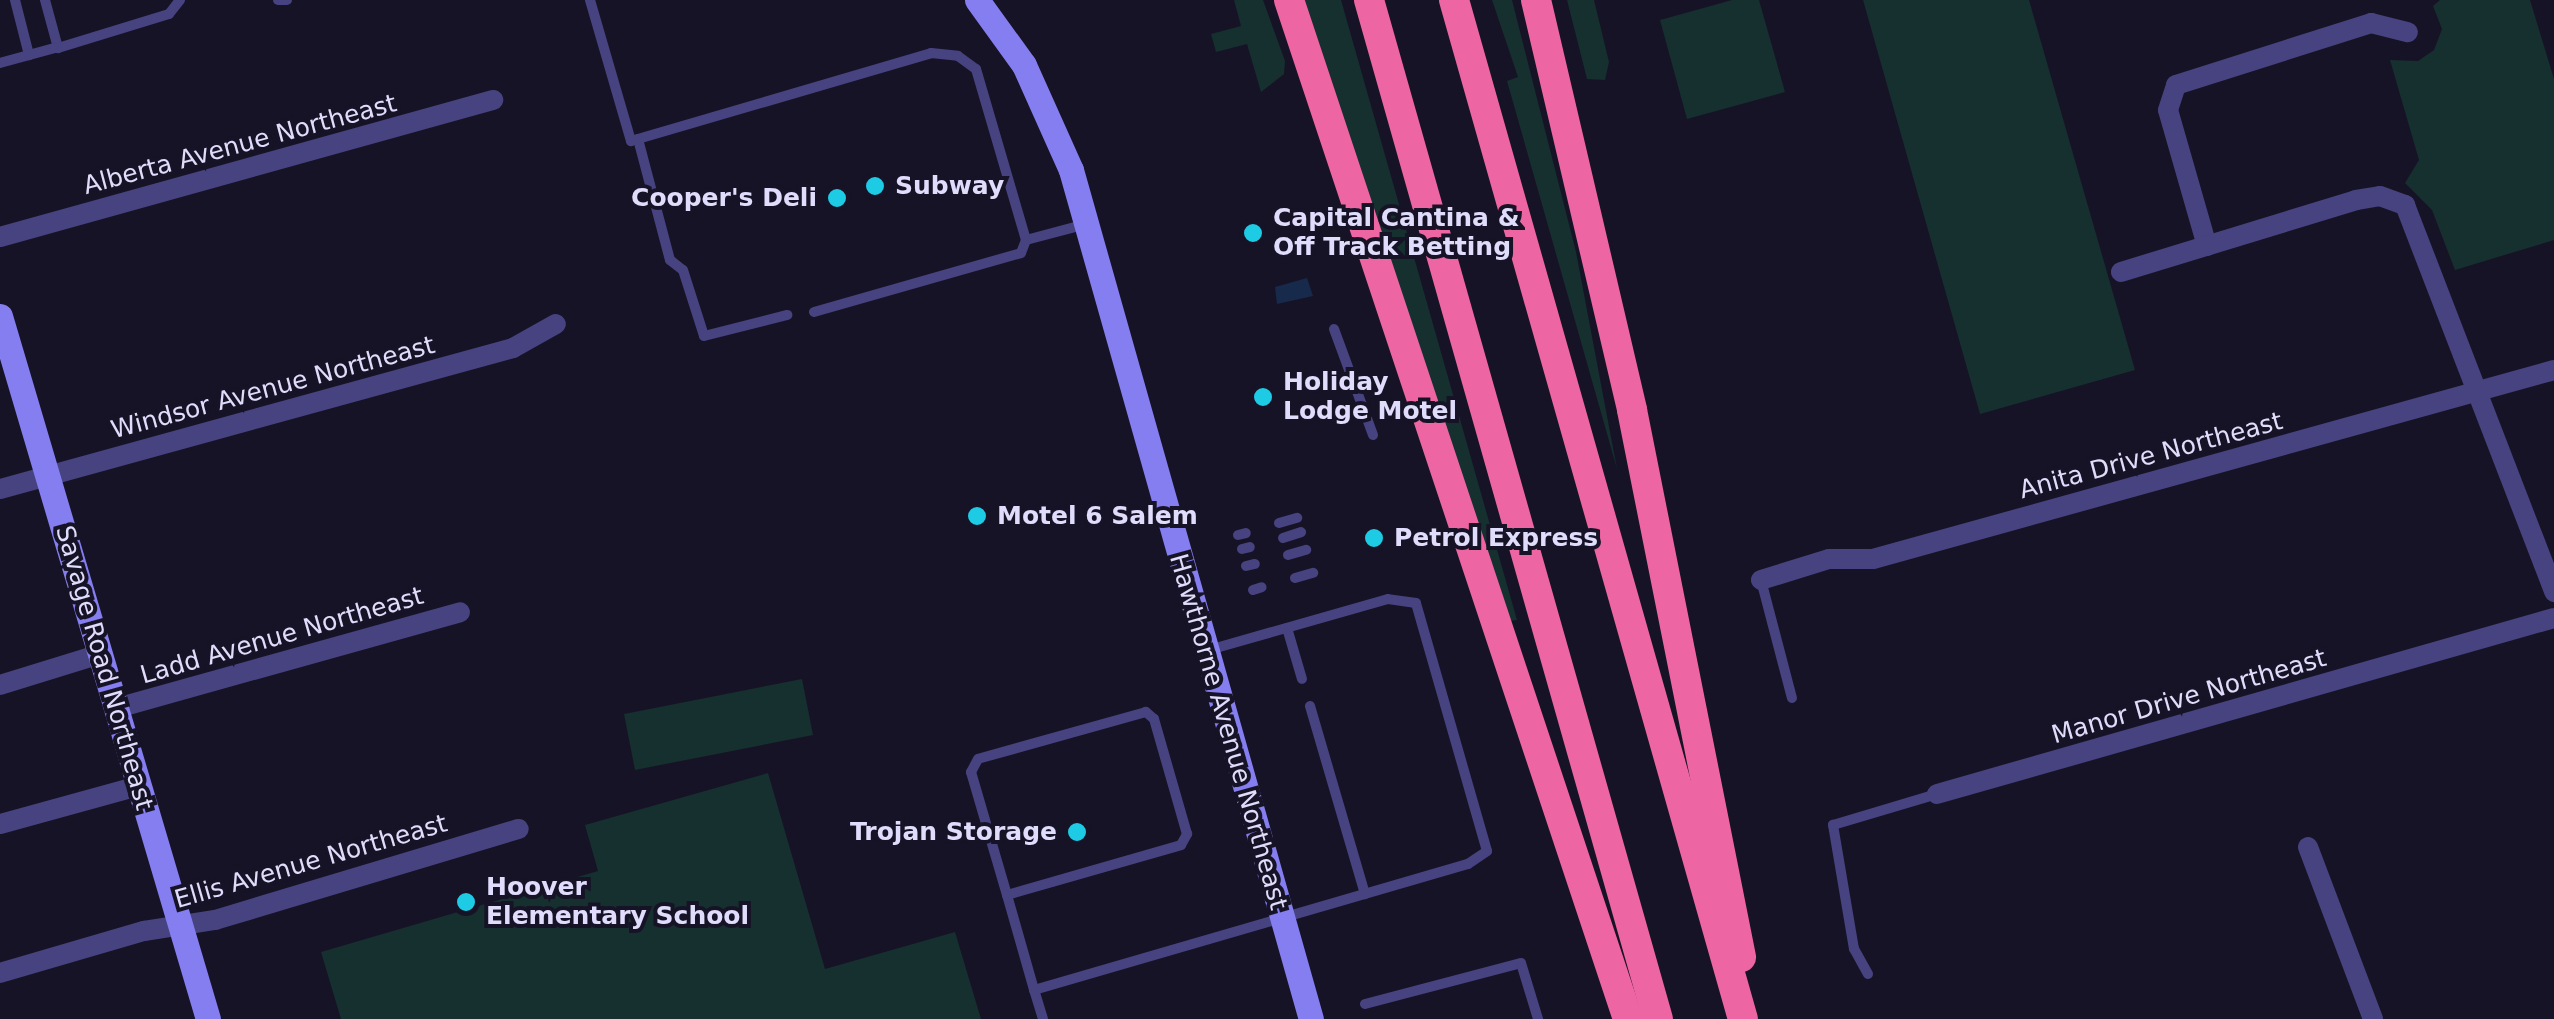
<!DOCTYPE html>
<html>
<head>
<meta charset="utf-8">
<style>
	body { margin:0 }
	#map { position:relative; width:2554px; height:1019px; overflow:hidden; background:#171326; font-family:"DejaVu Sans",sans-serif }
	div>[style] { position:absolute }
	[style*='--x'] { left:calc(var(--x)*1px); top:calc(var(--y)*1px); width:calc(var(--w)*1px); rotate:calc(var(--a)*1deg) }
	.green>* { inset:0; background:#162f2f }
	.water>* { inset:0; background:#172a4b }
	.lane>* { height:10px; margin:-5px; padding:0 5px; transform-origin:5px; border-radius:5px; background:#474380 }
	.street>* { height:20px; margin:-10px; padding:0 10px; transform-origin:10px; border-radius:10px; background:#474380 }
	.secondary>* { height:25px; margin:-12.5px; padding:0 12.5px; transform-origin:12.5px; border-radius:12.5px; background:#847ef0 }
	.highway>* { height:30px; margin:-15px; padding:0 15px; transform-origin:15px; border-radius:15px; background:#ed65a2 }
	.dots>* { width:28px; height:28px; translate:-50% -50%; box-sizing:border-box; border:5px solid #171326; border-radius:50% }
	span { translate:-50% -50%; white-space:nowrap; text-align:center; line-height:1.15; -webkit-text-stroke:8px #171326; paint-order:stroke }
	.street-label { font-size:25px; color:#e0dcfb }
	.poi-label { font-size:25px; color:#e0dcfb; font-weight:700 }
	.left { translate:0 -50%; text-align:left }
	.right { translate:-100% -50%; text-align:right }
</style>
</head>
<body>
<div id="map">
	<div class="green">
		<div style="clip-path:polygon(1234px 0,1263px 0,1285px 61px,1284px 74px,1261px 92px,1247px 44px,1216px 52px,1211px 34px,1241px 26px)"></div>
		<div style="clip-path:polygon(1303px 0,1341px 0,1517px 620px,1510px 621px)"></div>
		<div style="clip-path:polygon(1492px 0,1512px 0,1576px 252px,1617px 469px,1507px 81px,1518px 77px)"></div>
		<div style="clip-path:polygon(1567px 0,1594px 0,1609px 62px,1605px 80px,1587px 79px)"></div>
		<div style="clip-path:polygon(1732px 0,1759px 0,1785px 92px,1687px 119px,1660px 20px)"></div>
		<div style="clip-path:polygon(1863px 0,2029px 0,2135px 370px,1980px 414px)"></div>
		<div style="clip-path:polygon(2440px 0,2530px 0,2554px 79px,2554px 240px,2455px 270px,2432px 210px,2405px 183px,2419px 160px,2390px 60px,2418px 61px,2434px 50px,2442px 29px,2433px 6px)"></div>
		<div style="clip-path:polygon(802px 679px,813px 735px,635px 770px,624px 714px)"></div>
		<div style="clip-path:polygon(768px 773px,825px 969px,955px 932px,981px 1019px,341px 1019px,321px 952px,598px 871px,585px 825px)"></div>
	</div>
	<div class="water">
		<div style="clip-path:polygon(1307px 278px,1313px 296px,1277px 304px,1275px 287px)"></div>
	</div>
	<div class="lane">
		<div style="--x:15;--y:0;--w:57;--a:75.7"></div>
		<div style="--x:45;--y:0;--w:50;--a:74.8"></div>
		<div style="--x:58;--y:48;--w:116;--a:-17"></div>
		<div style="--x:169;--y:14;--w:18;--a:-52"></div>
		<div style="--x:278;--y:0;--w:9;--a:0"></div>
		<div style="--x:590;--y:0;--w:147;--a:73.8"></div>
		<div style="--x:631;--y:141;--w:313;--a:-16.3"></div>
		<div style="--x:931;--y:53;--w:27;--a:6"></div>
		<div style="--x:958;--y:56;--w:22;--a:36"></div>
		<div style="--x:976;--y:69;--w:178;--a:73.7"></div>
		<div style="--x:1026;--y:240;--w:62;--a:-14.9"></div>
		<div style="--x:0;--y:63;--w:60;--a:-15.4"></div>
		<div style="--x:638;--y:139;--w:125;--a:75.2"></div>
		<div style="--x:670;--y:260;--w:16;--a:38"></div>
		<div style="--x:683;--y:270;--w:69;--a:72.3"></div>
		<div style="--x:704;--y:336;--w:86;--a:-14.2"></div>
		<div style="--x:814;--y:312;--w:215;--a:-15.9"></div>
		<div style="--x:1021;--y:253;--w:14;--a:-69"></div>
		<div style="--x:1334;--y:329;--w:113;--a:69.8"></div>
		<div style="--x:1279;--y:523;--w:19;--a:-16"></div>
		<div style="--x:1238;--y:535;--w:8;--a:-14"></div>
		<div style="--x:1283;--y:538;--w:19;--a:-18"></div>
		<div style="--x:1242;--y:549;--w:8;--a:-14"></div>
		<div style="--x:1288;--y:555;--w:19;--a:-16"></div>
		<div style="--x:1246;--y:566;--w:9;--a:-13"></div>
		<div style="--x:1295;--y:578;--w:19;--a:-16"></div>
		<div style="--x:1761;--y:580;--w:122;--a:75.3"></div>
		<div style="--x:1253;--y:590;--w:9;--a:-18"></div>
		<div style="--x:1287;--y:628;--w:53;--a:73.6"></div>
		<div style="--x:1310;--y:706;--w:196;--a:73.7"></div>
		<div style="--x:1007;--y:895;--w:181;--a:-16"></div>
		<div style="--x:1181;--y:845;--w:13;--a:-61"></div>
		<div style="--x:1187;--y:834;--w:120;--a:-106"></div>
		<div style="--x:1154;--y:719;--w:11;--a:-139"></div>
		<div style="--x:1146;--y:712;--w:174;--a:164.4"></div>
		<div style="--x:978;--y:759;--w:15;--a:118"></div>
		<div style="--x:971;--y:772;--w:128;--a:73.7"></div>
		<div style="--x:1007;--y:895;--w:99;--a:74.1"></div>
		<div style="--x:1868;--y:974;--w:29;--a:-119"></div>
		<div style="--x:1854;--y:949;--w:126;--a:-99.6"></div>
		<div style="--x:1833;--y:825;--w:109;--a:-16.6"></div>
		<div style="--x:1365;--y:1004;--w:161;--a:-14.7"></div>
		<div style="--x:1521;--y:963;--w:59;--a:73.1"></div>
		<div style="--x:1043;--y:1019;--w:30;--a:-107"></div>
		<div style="--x:1034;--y:990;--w:452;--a:-16.2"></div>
		<div style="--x:1468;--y:864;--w:23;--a:-34"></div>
		<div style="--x:1487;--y:851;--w:258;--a:-106"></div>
		<div style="--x:1416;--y:603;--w:28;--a:-172"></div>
		<div style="--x:1388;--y:599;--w:189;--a:164.1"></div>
	</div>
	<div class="street">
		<div style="--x:0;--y:237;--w:512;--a:-15.53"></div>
		<div style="--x:2207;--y:246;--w:141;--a:-106"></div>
		<div style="--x:2168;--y:110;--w:26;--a:-72"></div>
		<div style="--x:2176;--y:85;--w:205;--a:-17.6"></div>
		<div style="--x:2371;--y:23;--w:38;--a:14"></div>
		<div style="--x:2121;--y:272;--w:246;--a:-17"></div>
		<div style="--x:2356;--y:200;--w:24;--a:-9"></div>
		<div style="--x:2380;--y:196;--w:27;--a:20"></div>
		<div style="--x:2405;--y:205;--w:415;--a:68.9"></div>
		<div style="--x:0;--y:489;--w:532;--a:-15.37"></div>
		<div style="--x:513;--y:348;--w:49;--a:-29.2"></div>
		<div style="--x:1761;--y:580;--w:71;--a:-17.2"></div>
		<div style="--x:1829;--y:559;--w:44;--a:0"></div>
		<div style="--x:1873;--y:559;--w:707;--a:-15.51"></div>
		<div style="--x:0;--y:685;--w:105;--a:-17.2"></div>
		<div style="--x:117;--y:708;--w:356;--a:-15.6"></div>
		<div style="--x:1937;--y:794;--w:642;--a:-15.92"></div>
		<div style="--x:0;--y:824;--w:143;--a:-15.4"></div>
		<div style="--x:2308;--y:847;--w:184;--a:69.3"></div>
		<div style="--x:0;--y:973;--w:150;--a:-16.3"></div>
		<div style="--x:144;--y:931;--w:72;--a:-8.8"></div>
		<div style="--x:215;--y:920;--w:317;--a:-16.7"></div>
	</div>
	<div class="secondary">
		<div style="--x:977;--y:0;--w:80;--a:54.1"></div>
		<div style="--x:1024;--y:65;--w:115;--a:65.9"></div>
		<div style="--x:1071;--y:170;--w:882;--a:74.22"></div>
		<div style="--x:0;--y:316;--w:733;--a:73.52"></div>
	</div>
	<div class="highway">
		<div style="--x:1289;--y:0;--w:1074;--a:71.6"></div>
		<div style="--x:1369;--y:0;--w:1059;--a:74.17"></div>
		<div style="--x:1454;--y:0;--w:1059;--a:74.17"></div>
		<div style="--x:1536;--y:0;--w:421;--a:76.8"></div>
		<div style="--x:1632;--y:410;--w:558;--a:78.73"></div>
	</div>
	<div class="dots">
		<div style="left:875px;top:186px;background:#1ecbe5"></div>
		<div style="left:837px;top:198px;background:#1ecbe5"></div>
		<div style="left:1253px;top:233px;background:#1ecbe5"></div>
		<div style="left:1263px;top:397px;background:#1ecbe5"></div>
		<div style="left:977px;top:516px;background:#1ecbe5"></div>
		<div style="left:1374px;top:538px;background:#1ecbe5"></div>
		<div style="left:1077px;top:832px;background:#1ecbe5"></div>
		<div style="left:466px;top:902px;background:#1ecbe5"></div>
	</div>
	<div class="street-label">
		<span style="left:240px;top:145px;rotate:-15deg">Alberta Avenue Northeast</span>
		<span style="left:273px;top:388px;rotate:-15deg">Windsor Avenue Northeast</span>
		<span style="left:2151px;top:456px;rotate:-15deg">Anita Drive Northeast</span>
		<span style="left:282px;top:636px;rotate:-16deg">Ladd Avenue Northeast</span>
		<span style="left:104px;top:668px;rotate:74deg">Savage Road Northeast</span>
		<span style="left:2189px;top:697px;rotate:-16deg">Manor Drive Northeast</span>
		<span style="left:1228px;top:732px;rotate:74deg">Hawthorne Avenue Northeast</span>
		<span style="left:311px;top:862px;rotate:-16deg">Ellis Avenue Northeast</span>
	</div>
	<div class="poi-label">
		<span class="left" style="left:895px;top:186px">Subway</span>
		<span class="right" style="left:817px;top:198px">Cooper's Deli</span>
		<span class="left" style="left:1273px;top:233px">Capital Cantina &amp;<br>Off Track Betting</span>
		<span class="left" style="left:1283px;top:397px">Holiday<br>Lodge Motel</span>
		<span class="left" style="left:997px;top:516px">Motel 6 Salem</span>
		<span class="left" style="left:1394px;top:538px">Petrol Express</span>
		<span class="right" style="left:1057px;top:832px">Trojan Storage</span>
		<span class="left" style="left:486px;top:902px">Hoover<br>Elementary School</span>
	</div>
</div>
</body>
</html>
